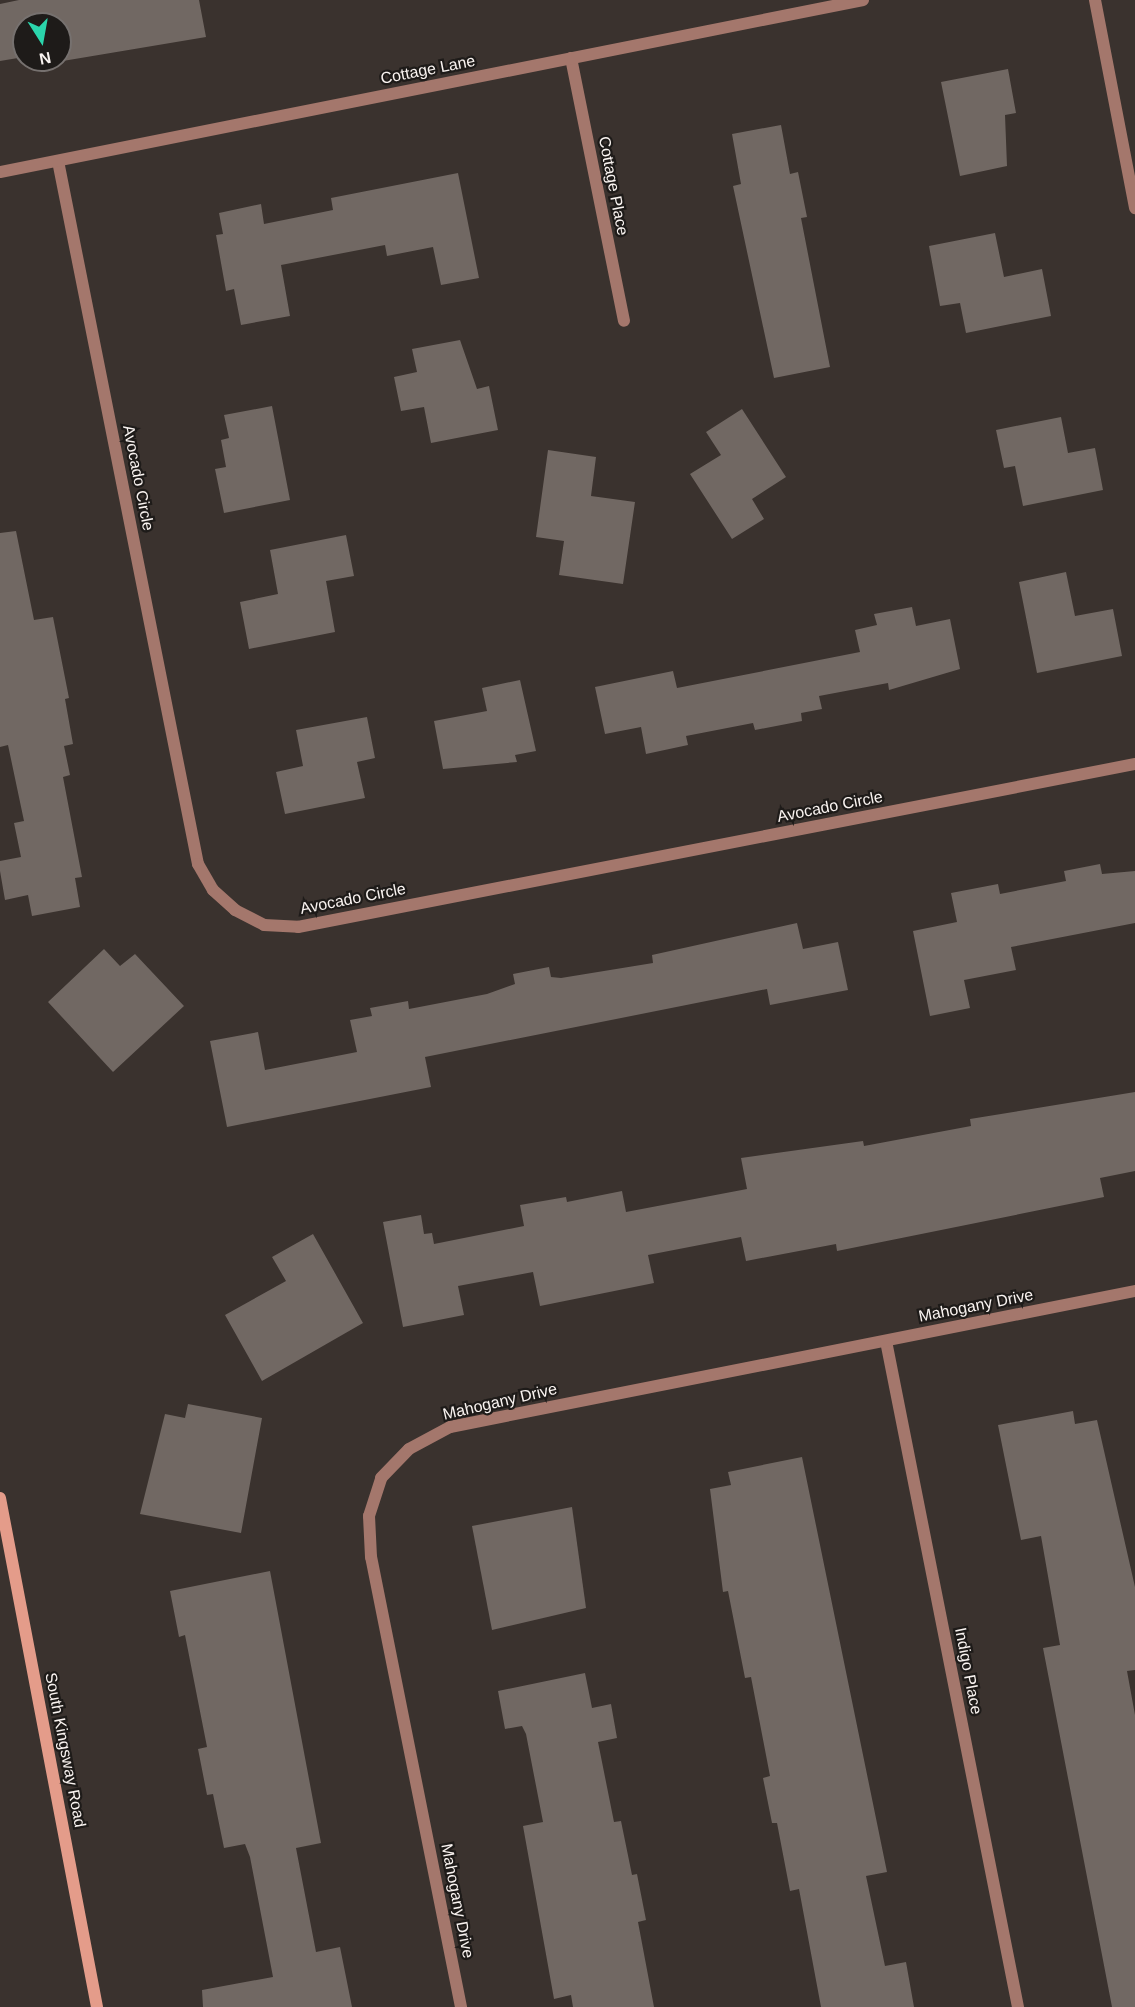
<!DOCTYPE html>
<html>
<head>
<meta charset="utf-8">
<style>
	body { margin:0 }
	#map { position:relative; width:1135px; height:2007px; overflow:hidden; background:#3a322e; font-family:Arial,sans-serif }
	div>[style] { position:absolute }
	[style*='--x'] { left:calc(var(--x)*1px); top:calc(var(--y)*1px); width:calc(var(--w)*1px); rotate:calc(var(--a)*1deg) }
	.building>* { inset:0; background:#716863 }
	.street>* { height:12px; margin:-6px; padding:0 6px; transform-origin:6px; border-radius:6px; background:#a4776c }
	.secondary>* { height:12px; margin:-6px; padding:0 6px; transform-origin:6px; border-radius:6px; background:#e49c8a }
	span { translate:-50% -50%; white-space:nowrap; text-align:center; line-height:1.15; -webkit-text-stroke:4.5px #1e1b19; paint-order:stroke }
	.street-label { font-size:16px; color:#f9f3f0 }
	.north { position:absolute; left:12px; top:12px; width:60px; height:60px; box-sizing:border-box; background:#1e1b19; border:2px solid #76716f; border-radius:50%; rotate:169deg; font-size:16px; font-weight:700; line-height:24px; text-align:center; color:#f9f3f0 }
	.north::after { content:''; display:block; margin:auto; width:21px; height:27px; background:#2bd5ac; clip-path:polygon(50% 0,100% 100%,50% 72%,0 100%) }
</style>
</head>
<body>
<div id="map">
	<div class="building">
		<div style="clip-path:polygon(19px 0,199px 0,206px 37px,27px 67px,26px 60px,60px 60px,60px 24px,24px 24px,24px 57px,0 61px,0 4px)"></div>
		<div style="clip-path:polygon(1008px 69px,1016px 113px,1005px 115px,1007px 166px,960px 176px,941px 82px)"></div>
		<div style="clip-path:polygon(781px 125px,790px 174px,798px 172px,807px 217px,801px 218px,830px 367px,774px 378px,733px 186px,741px 184px,732px 134px)"></div>
		<div style="clip-path:polygon(458px 173px,479px 278px,441px 285px,433px 247px,387px 256px,385px 245px,281px 265px,290px 316px,241px 325px,234px 289px,226px 291px,216px 235px,223px 234px,219px 213px,261px 204px,264px 224px,333px 210px,331px 198px)"></div>
		<div style="clip-path:polygon(995px 233px,1004px 277px,1042px 269px,1051px 316px,966px 333px,960px 303px,940px 306px,929px 246px)"></div>
		<div style="clip-path:polygon(460px 340px,477px 389px,489px 386px,498px 430px,431px 443px,424px 407px,401px 411px,394px 377px,417px 372px,412px 349px)"></div>
		<div style="clip-path:polygon(272px 406px,290px 500px,224px 513px,215px 469px,226px 467px,221px 440px,229px 438px,224px 415px)"></div>
		<div style="clip-path:polygon(742px 409px,786px 477px,752px 499px,764px 519px,732px 539px,690px 474px,721px 455px,706px 432px)"></div>
		<div style="clip-path:polygon(1061px 417px,1068px 453px,1095px 448px,1103px 490px,1023px 506px,1015px 466px,1004px 468px,996px 430px)"></div>
		<div style="clip-path:polygon(548px 450px,596px 457px,591px 496px,635px 502px,623px 584px,559px 575px,564px 541px,536px 537px)"></div>
		<div style="clip-path:polygon(16px 531px,34px 620px,53px 617px,69px 698px,65px 699px,73px 744px,64px 746px,70px 775px,63px 777px,82px 877px,75px 878px,80px 907px,32px 916px,28px 895px,5px 900px,0 871px,0 861px,21px 857px,14px 823px,24px 821px,8px 745px,0 747px,0 533px)"></div>
		<div style="clip-path:polygon(346px 535px,354px 576px,326px 581px,335px 632px,249px 649px,240px 602px,278px 594px,270px 550px)"></div>
		<div style="clip-path:polygon(1066px 572px,1075px 616px,1113px 609px,1122px 656px,1037px 673px,1019px 582px)"></div>
		<div style="clip-path:polygon(912px 607px,916px 626px,950px 619px,960px 669px,889px 690px,888px 683px,819px 696px,822px 709px,801px 713px,802px 721px,755px 730px,753px 723px,686px 736px,688px 745px,646px 754px,641px 727px,605px 734px,595px 687px,673px 671px,677px 688px,860px 652px,855px 630px,877px 625px,874px 614px)"></div>
		<div style="clip-path:polygon(520px 680px,536px 751px,515px 755px,517px 762px,443px 769px,434px 721px,487px 711px,482px 688px)"></div>
		<div style="clip-path:polygon(367px 717px,375px 758px,357px 762px,365px 798px,285px 814px,276px 772px,303px 766px,296px 730px)"></div>
		<div style="clip-path:polygon(1100px 864px,1102px 874px,1135px 871px,1135px 923px,1011px 947px,1016px 970px,964px 980px,970px 1008px,930px 1016px,913px 931px,957px 922px,951px 893px,998px 884px,1000px 894px,1066px 881px,1064px 871px)"></div>
		<div style="clip-path:polygon(797px 923px,803px 949px,838px 942px,848px 990px,770px 1005px,767px 989px,425px 1057px,431px 1087px,227px 1127px,210px 1041px,258px 1032px,265px 1070px,357px 1052px,350px 1020px,372px 1016px,370px 1008px,408px 1001px,409px 1009px,487px 994px,515px 984px,513px 974px,549px 967px,551px 977px,561px 978px,653px 963px,652px 955px)"></div>
		<div style="clip-path:polygon(104px 949px,120px 966px,135px 954px,184px 1006px,113px 1072px,48px 1002px)"></div>
		<div style="clip-path:polygon(1135px 1092px,1135px 1171px,1100px 1178px,1104px 1197px,837px 1251px,836px 1244px,746px 1261px,741px 1237px,648px 1255px,654px 1283px,540px 1306px,533px 1272px,458px 1286px,464px 1315px,403px 1327px,383px 1222px,421px 1215px,424px 1234px,432px 1233px,434px 1244px,524px 1226px,520px 1205px,566px 1197px,567px 1202px,622px 1191px,626px 1212px,747px 1189px,741px 1158px,863px 1141px,864px 1146px,971px 1126px,970px 1119px)"></div>
		<div style="clip-path:polygon(313px 1234px,363px 1323px,262px 1381px,225px 1315px,286px 1281px,272px 1257px)"></div>
		<div style="clip-path:polygon(188px 1404px,262px 1418px,241px 1533px,140px 1514px,165px 1414px,185px 1418px)"></div>
		<div style="clip-path:polygon(1073px 1411px,1075px 1424px,1097px 1420px,1135px 1587px,1135px 1670px,1127px 1671px,1135px 1715px,1135px 2007px,1112px 2007px,1043px 1648px,1060px 1645px,1041px 1536px,1021px 1540px,998px 1425px)"></div>
		<div style="clip-path:polygon(802px 1457px,887px 1872px,866px 1876px,885px 1966px,906px 1962px,914px 2007px,821px 2007px,799px 1889px,790px 1891px,777px 1823px,772px 1823px,763px 1778px,770px 1776px,751px 1677px,745px 1678px,728px 1591px,723px 1592px,710px 1489px,731px 1485px,728px 1472px)"></div>
		<div style="clip-path:polygon(572px 1507px,586px 1608px,492px 1630px,472px 1526px)"></div>
		<div style="clip-path:polygon(270px 1571px,321px 1843px,296px 1848px,316px 1952px,340px 1947px,352px 2007px,203px 2007px,202px 1990px,273px 1977px,250px 1857px,245px 1844px,224px 1848px,213px 1794px,207px 1795px,198px 1749px,207px 1747px,185px 1635px,179px 1637px,170px 1591px)"></div>
		<div style="clip-path:polygon(585px 1673px,592px 1708px,611px 1704px,617px 1738px,598px 1742px,614px 1822px,621px 1821px,632px 1875px,637px 1874px,646px 1920px,638px 1922px,654px 2007px,573px 2007px,571px 1995px,554px 1999px,523px 1826px,543px 1822px,526px 1734px,522px 1726px,505px 1729px,498px 1691px)"></div>
	</div>
	<div class="street">
		<div style="--x:1095;--y:0;--w:212;--a:79.1"></div>
		<div style="--x:571;--y:58;--w:268;--a:78.6"></div>
		<div style="--x:58;--y:161;--w:717;--a:78.74"></div>
		<div style="--x:198;--y:864;--w:30;--a:60"></div>
		<div style="--x:213;--y:890;--w:30;--a:42"></div>
		<div style="--x:235;--y:910;--w:33;--a:27"></div>
		<div style="--x:264;--y:925;--w:34;--a:3"></div>
		<div style="--x:298;--y:927;--w:853;--a:-11.02"></div>
		<div style="--x:0;--y:172;--w:880;--a:-11.27"></div>
		<div style="--x:886;--y:1341;--w:679;--a:78.79"></div>
		<div style="--x:461;--y:2007;--w:459;--a:-101.3"></div>
		<div style="--x:371;--y:1557;--w:41;--a:-92.8"></div>
		<div style="--x:369;--y:1516;--w:40;--a:-72"></div>
		<div style="--x:381;--y:1478;--w:40;--a:-46"></div>
		<div style="--x:409;--y:1449;--w:47;--a:-28.2"></div>
		<div style="--x:450;--y:1427;--w:698;--a:-11.23"></div>
	</div>
	<div class="secondary">
		<div style="--x:0;--y:1498;--w:518;--a:79.21"></div>
	</div>
	<div class="street-label">
		<span style="left:428px;top:70px;rotate:-11deg">Cottage Lane</span>
		<span style="left:613px;top:186px;rotate:79deg">Cottage Place</span>
		<span style="left:138px;top:478px;rotate:79deg">Avocado Circle</span>
		<span style="left:830px;top:807px;rotate:-11deg">Avocado Circle</span>
		<span style="left:353px;top:899px;rotate:-11deg">Avocado Circle</span>
		<span style="left:976px;top:1306px;rotate:-11deg">Mahogany Drive</span>
		<span style="left:500px;top:1402px;rotate:-13deg">Mahogany Drive</span>
		<span style="left:968px;top:1671px;rotate:79deg">Indigo Place</span>
		<span style="left:65px;top:1750px;rotate:79deg">South Kingsway Road</span>
		<span style="left:457px;top:1901px;rotate:79deg">Mahogany Drive</span>
	</div>
	<div class="north">N</div>
</div>
</body>
</html>
